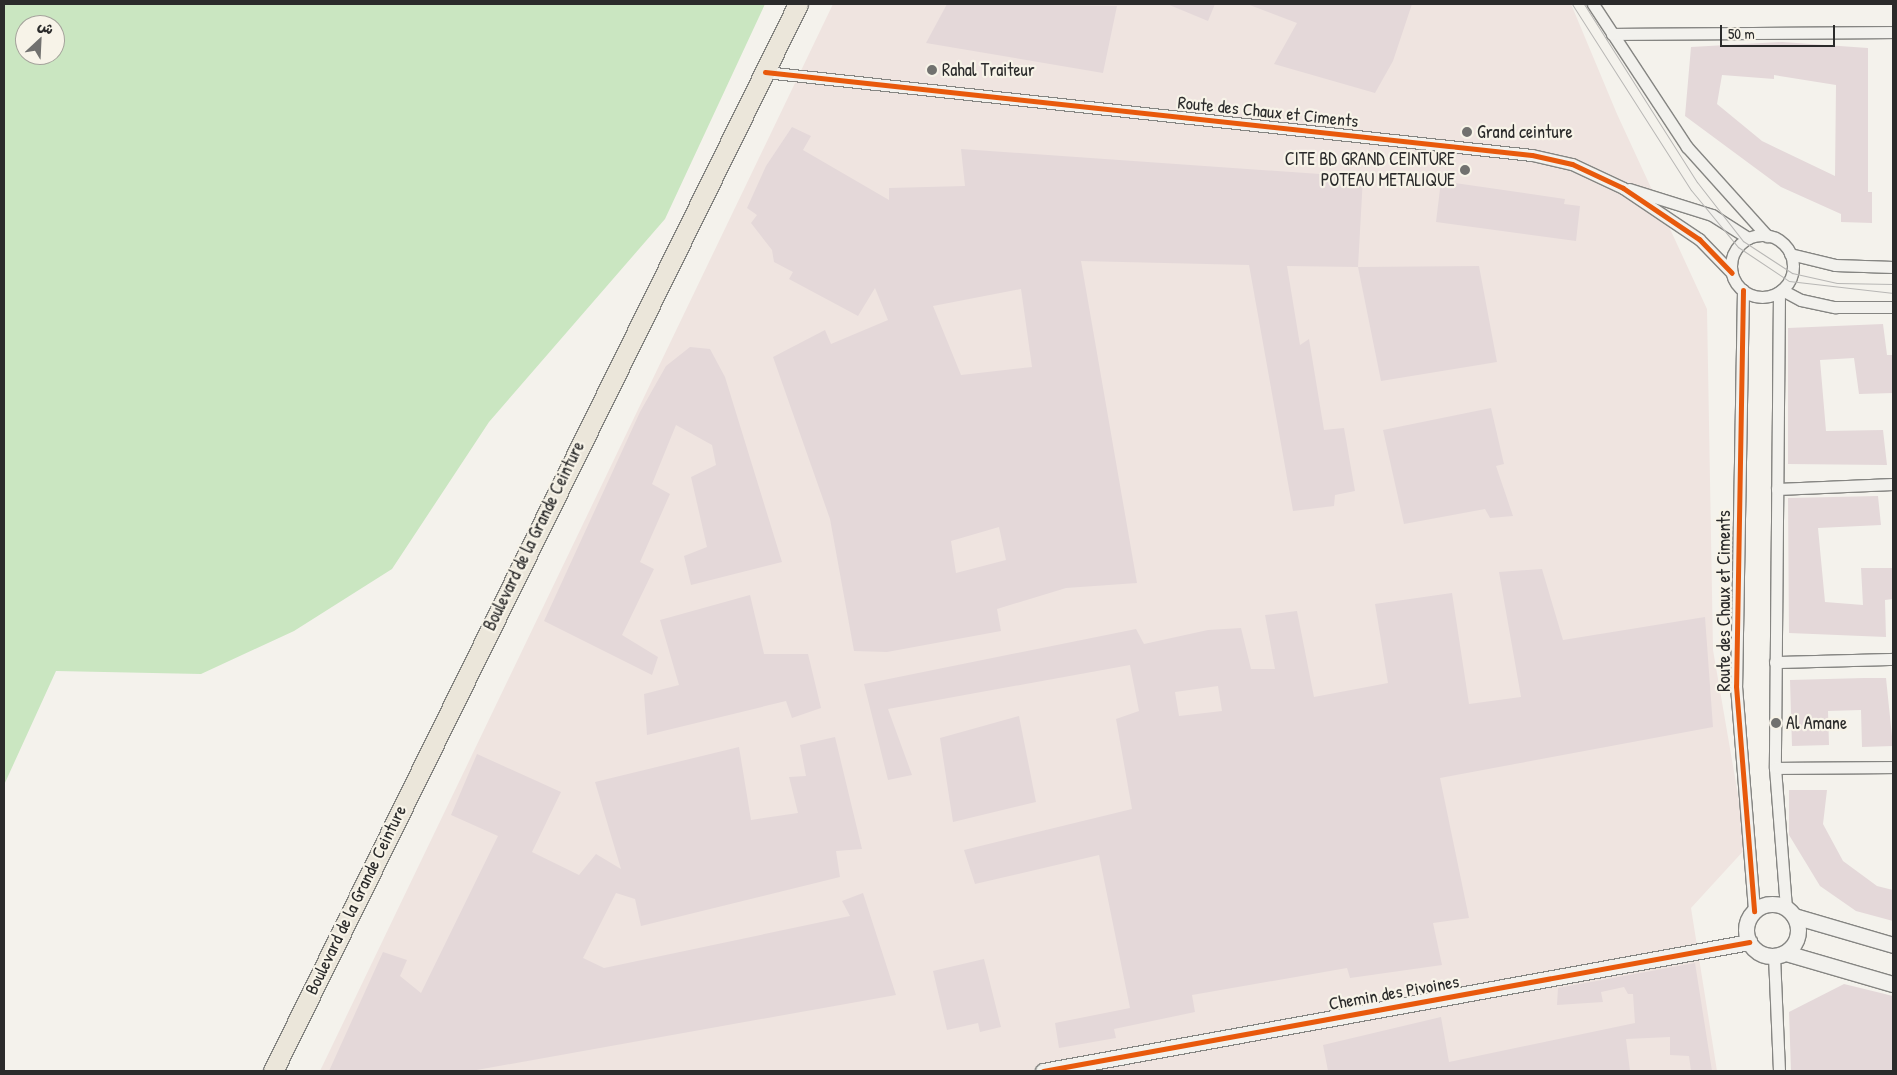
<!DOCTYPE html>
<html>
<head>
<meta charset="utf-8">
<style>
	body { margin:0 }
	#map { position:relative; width:1897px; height:1075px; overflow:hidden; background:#f4f2ec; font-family:"Patrick Hand","Playpen Sans Arabic",sans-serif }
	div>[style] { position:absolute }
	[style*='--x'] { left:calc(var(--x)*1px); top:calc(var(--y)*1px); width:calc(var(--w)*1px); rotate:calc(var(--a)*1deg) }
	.built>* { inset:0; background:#efe4e0 }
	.green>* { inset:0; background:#cae6c1 }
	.building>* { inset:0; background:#e4d8d9 }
	.roads { filter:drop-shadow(1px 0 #858582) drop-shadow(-1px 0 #858582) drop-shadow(0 1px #858582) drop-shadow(0 -1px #858582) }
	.minor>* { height:11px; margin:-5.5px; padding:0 5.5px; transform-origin:5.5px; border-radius:5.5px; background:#f2f1ed }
	.minor>.ring { margin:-5.5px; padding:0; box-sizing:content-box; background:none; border:11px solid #f2f1ed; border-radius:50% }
	.tertiary>* { height:15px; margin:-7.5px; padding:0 7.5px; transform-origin:7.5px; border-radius:7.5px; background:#f2f1ed }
	.tertiary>.ring { margin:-7.5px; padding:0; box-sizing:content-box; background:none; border:15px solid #f2f1ed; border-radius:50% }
	.primary>* { height:19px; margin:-9.5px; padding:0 9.5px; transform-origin:9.5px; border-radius:9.5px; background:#ebe6da }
	.tram>* { height:1px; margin:-0.5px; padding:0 0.5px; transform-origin:0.5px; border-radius:0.5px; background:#b8b7b5 }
	.cycleway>* { height:5px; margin:-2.5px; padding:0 2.5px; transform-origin:2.5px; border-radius:2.5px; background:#e8590c }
	.dots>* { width:14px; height:14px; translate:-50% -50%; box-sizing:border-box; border:2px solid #f7f3e8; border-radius:50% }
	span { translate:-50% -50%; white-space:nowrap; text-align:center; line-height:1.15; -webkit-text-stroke:4.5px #f7f3e8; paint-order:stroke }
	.poi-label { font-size:18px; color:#2b2b2b }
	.left { translate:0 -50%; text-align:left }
	.right { translate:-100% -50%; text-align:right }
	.street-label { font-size:18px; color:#2b2b2b }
	.frame { position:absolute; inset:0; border:5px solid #2b2b2b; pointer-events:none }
	.north { position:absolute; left:15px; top:15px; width:50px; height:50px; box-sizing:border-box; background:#f7f3e8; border:1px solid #a5a39c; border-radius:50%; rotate:25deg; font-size:14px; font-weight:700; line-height:20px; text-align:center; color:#2b2b2b }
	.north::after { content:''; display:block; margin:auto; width:18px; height:22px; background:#71716f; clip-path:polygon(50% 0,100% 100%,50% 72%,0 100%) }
	.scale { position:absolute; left:1720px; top:25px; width:115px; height:22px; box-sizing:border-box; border:2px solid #2b2b2b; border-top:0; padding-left:6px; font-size:15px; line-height:18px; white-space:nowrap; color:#2b2b2b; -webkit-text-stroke:4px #f7f3e8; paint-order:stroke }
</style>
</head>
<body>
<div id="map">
	<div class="built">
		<div style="clip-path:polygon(833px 4px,1571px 4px,1617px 114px,1707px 309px,1713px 650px,1747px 847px,1691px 908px,1717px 1071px,320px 1071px)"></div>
	</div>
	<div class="green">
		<div style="clip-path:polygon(evenodd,4px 4px,765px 4px,665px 219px,489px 422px,392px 569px,294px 631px,201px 674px,56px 671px,4px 785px,4px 4px,25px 25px,55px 25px,55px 55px,25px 55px,25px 25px)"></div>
	</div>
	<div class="building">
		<div style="clip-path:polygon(947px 4px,1117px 6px,1103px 73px,926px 43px)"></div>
		<div style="clip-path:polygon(1167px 4px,1215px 4px,1208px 21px)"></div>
		<div style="clip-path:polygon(1247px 4px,1412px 4px,1393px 61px,1375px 93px,1274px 64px,1297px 23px)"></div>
		<div style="clip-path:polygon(evenodd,1782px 42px,1868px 48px,1868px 192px,1872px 192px,1872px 223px,1841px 222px,1841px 214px,1781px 187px,1685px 116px,1691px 47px,1782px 42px,1722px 75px,1774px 79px,1774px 75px,1836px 85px,1835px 176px,1762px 141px,1717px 104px,1722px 75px)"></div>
		<div style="clip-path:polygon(evenodd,792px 127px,811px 136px,803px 150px,889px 200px,889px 188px,965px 186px,961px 149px,1363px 177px,1358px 267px,1287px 266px,1300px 345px,1309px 339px,1324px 430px,1344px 428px,1355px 491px,1335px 495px,1334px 506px,1293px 511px,1249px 265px,1081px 261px,1137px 583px,1066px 588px,997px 609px,1001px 631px,887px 652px,854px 651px,830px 519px,773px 357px,825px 330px,831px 344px,888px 320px,875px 288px,858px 316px,789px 279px,793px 272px,774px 262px,772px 250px,751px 223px,757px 215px,747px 208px,766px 166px,792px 127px,1021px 289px,1032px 367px,961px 375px,933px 306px,1021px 289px,792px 127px,999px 527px,1006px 560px,956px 573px,951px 541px,999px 527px)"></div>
		<div style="clip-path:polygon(1441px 181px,1565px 199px,1564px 204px,1580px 206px,1576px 241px,1436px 222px)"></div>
		<div style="clip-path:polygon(1479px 266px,1497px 362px,1381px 381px,1358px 267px)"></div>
		<div style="clip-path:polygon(1883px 324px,1887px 355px,1893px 355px,1893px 393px,1859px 394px,1854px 358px,1820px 360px,1826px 431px,1883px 430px,1887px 465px,1788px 464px,1788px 328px)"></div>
		<div style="clip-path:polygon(690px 347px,710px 349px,725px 377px,782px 562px,691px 585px,684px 556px,707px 547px,691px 477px,716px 465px,712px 445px,676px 425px,652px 484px,670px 494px,640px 562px,654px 569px,622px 635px,658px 657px,652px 675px,544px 621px,640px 412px,666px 366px)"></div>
		<div style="clip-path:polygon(1491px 408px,1504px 464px,1496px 466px,1513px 516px,1490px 518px,1485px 509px,1404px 524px,1383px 430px)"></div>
		<div style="clip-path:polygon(1878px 496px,1881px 525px,1818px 528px,1825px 602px,1863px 605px,1861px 568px,1893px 568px,1893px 599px,1885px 600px,1886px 637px,1789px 633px,1788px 498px)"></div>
		<div style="clip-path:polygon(evenodd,1542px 569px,1563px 640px,1705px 617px,1713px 727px,1440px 778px,1469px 918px,1433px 923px,1442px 965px,1350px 978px,1347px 968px,1192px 995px,1195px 1012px,1114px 1029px,1116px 1038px,1059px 1048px,1055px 1023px,1130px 1008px,1099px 855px,975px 884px,964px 850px,1132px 809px,1116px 719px,1139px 711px,1130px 665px,888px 709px,912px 775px,888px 780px,864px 684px,1136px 629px,1144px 644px,1208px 630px,1241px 628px,1251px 669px,1275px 669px,1265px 615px,1297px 611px,1314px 697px,1388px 683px,1375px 604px,1452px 593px,1469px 704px,1521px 697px,1499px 572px,1542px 569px,1218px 686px,1222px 711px,1179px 716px,1175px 692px,1218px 686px)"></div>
		<div style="clip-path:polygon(750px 595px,764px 654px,808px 654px,821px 708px,792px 718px,786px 701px,647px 735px,644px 694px,679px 685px,660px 620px)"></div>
		<div style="clip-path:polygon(1864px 678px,1886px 678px,1893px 746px,1862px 747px,1861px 710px,1828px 711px,1829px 745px,1792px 746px,1790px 680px)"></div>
		<div style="clip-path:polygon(1019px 716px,1036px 802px,953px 822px,940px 738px)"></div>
		<div style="clip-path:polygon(835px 737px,862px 849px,836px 851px,840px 877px,641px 926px,635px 899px,616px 893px,583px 958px,604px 968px,850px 916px,842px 901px,863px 893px,896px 995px,471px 1071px,329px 1071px,383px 952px,407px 960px,400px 976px,421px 993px,498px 836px,451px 815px,477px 754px,561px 792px,532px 852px,579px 875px,596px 854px,621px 869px,595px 782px,739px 747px,751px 820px,798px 813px,789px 777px,806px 776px,800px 745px)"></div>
		<div style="clip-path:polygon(1789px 790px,1827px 790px,1823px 824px,1843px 861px,1877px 886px,1893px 890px,1893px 921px,1856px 911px,1820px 886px,1789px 835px)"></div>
		<div style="clip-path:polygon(984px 959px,1001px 1027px,980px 1032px,978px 1023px,947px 1030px,933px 971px)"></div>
		<div style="clip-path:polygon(1695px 963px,1712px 1071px,1691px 1071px,1689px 1056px,1670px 1055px,1670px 1037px,1626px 1039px,1630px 1071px,1328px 1071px,1323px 1045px,1441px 1017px,1449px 1062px,1635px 1023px,1633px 994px,1628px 994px,1624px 987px,1601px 992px,1603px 1002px,1557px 1005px,1558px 988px)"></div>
		<div style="clip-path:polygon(1844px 984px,1893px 996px,1893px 1071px,1791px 1071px,1789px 1012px)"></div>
	</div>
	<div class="roads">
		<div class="minor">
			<div style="--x:1593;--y:4;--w:171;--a:56.7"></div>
			<div style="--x:1687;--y:147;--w:120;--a:48"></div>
			<div style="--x:1612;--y:34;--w:281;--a:-0.4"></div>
			<div style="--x:765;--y:72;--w:771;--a:6.18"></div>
			<div style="--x:1532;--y:155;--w:41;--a:12.7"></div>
			<div style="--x:1572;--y:164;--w:56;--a:25.2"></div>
			<div style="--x:1623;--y:188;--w:92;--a:33.9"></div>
			<div style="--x:1699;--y:239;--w:47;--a:45.9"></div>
			<div style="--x:1629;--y:189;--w:87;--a:17.4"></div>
			<div style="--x:1712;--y:215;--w:43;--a:32.6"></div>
			<div class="ring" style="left:1731px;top:235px;width:51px;height:51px"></div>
			<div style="--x:1790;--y:254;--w:46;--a:13.7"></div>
			<div style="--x:1835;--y:265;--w:58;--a:2"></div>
			<div style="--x:1743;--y:290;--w:396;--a:91"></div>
			<div style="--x:1736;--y:686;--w:226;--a:85.4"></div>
			<div style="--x:1782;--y:290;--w:21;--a:28"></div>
			<div style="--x:1801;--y:300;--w:35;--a:12"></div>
			<div style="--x:1835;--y:307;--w:58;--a:0"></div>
			<div style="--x:1779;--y:292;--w:476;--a:90.5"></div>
			<div style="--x:1775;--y:768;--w:140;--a:85.5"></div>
			<div style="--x:1777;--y:489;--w:116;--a:-2.5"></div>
			<div style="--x:1775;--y:662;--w:118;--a:-1.5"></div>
			<div style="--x:1775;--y:768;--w:118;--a:-0.5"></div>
			<div style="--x:1774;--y:956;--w:115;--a:87.5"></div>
		</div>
		<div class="tertiary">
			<div class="ring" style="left:1746px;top:904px;width:37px;height:37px"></div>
			<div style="--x:1794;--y:916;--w:103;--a:16.3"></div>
			<div style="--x:1786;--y:953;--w:111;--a:16.2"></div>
			<div style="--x:1043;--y:1071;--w:718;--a:-10.35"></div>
		</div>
		<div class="primary">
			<div style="--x:273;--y:1071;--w:1189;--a:-63.8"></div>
		</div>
	</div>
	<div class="tram">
		<div style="--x:1572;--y:4;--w:221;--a:57.4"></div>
		<div style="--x:1691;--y:190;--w:74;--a:50.5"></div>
		<div style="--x:1738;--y:247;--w:61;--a:33.7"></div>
		<div style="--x:1789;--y:281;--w:105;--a:6.6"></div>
		<div style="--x:1584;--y:4;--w:211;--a:57.6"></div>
		<div style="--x:1697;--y:182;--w:75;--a:52.1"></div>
		<div style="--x:1743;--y:241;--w:59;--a:33.1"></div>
		<div style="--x:1792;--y:273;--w:46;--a:12.5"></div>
		<div style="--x:1837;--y:283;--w:56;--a:1"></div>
	</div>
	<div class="cycleway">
		<div style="--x:765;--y:72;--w:771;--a:6.18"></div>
		<div style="--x:1532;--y:155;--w:41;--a:12.7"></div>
		<div style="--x:1572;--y:164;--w:56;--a:25.2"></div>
		<div style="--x:1623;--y:188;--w:92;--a:33.9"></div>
		<div style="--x:1699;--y:239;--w:47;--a:45.9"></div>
		<div style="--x:1743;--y:290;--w:396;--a:91"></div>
		<div style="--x:1736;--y:686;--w:226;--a:85.4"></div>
		<div style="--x:1043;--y:1071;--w:718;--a:-10.35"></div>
	</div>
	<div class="dots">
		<div style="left:932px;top:70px;background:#71716f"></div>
		<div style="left:1467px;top:132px;background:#71716f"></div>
		<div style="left:1465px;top:170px;background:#71716f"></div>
		<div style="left:1776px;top:723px;background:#71716f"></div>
	</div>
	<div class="poi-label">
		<span class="left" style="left:942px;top:70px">Rahal Traiteur</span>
		<span class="left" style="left:1477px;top:132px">Grand ceinture</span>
		<span class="right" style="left:1455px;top:170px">CITE BD GRAND CEINTURE<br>POTEAU METALIQUE</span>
		<span class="left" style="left:1786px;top:723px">Al Amane</span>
	</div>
	<div class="street-label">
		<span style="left:1268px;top:112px;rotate:6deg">Route des Chaux et Ciments</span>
		<span style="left:534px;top:536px;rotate:-64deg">Boulevard de la Grande Ceinture</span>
		<span style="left:1724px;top:601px;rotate:-90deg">Route des Chaux et Ciments</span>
		<span style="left:356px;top:900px;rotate:-64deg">Boulevard de la Grande Ceinture</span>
		<span style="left:1394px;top:993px;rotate:-10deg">Chemin des Pivoines</span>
	</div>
	<div class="frame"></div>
	<div class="north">ش</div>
	<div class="scale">50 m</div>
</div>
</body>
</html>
